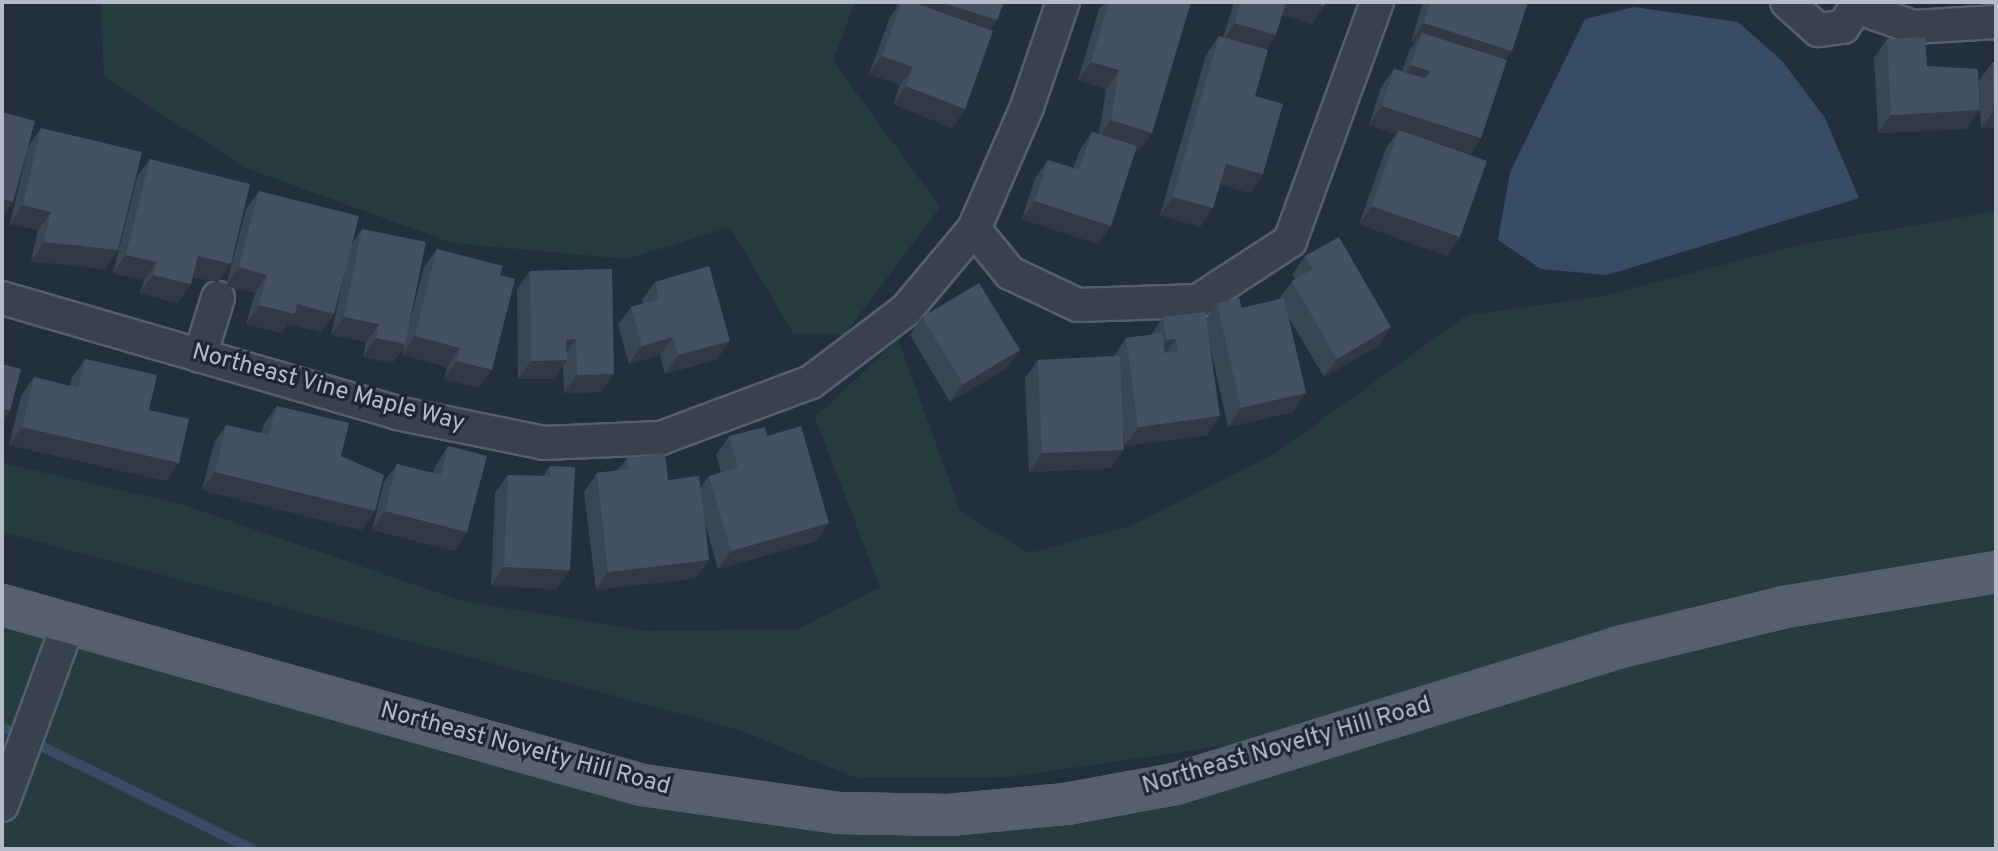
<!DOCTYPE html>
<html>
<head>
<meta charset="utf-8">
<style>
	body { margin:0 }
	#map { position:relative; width:1998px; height:851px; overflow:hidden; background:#242f3e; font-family:Overpass,sans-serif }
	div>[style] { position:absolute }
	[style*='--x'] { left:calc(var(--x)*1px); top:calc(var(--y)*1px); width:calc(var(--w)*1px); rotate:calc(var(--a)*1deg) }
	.green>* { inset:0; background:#263c3f }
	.water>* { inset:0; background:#394c67 }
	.stream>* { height:10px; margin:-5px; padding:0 5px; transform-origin:5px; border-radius:5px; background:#394c67 }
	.roads { filter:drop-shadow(2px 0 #565f6c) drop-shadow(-2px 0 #565f6c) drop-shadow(0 2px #565f6c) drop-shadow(0 -2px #565f6c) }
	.minor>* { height:32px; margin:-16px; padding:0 16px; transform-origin:16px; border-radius:16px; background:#38414e }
	.major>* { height:38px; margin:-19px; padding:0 19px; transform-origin:19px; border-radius:19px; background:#56606e }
	.wall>* { inset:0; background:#3b4654 }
	.shaded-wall>* { inset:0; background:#303945 }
	.building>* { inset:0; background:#455162 }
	span { translate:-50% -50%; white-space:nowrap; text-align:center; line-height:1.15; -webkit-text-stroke:6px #1d2633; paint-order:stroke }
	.street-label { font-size:24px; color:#b4bcc9 }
	.frame { position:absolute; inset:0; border:4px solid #b4bcc9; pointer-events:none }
</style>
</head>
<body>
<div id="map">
	<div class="green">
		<div style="clip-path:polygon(101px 2px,855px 2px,833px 61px,940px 207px,845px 334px,794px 334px,730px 227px,627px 259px,453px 243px,246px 168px,104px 77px)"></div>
		<div style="clip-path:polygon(1996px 211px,1996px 849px,2px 849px,2px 605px,839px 813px,1066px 804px,1284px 737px,1010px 777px,856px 778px,737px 729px,2px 532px,2px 463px,181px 504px,462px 601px,644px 631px,799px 629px,880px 587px,815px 417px,898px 340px,961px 512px,1029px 553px,1130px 526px,1276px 453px,1467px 315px,1598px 297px,1800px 245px)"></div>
	</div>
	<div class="water">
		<div style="clip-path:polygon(1634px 7px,1738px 22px,1783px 62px,1825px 118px,1859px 198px,1607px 275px,1541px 269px,1498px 240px,1510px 172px,1585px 19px)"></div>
	</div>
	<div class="stream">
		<div style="--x:2;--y:727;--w:278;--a:26"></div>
	</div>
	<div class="roads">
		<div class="minor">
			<div style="--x:1787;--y:2;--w:42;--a:42.1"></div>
			<div style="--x:1818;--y:30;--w:25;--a:-7"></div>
			<div style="--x:1843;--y:27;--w:30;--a:-56"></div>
			<div style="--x:1859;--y:8;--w:57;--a:19.4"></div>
			<div style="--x:1913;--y:27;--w:83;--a:-3.4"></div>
			<div style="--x:974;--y:229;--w:57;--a:50.7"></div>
			<div style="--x:1010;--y:273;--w:75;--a:25.2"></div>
			<div style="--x:1078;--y:305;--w:120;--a:-1.9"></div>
			<div style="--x:1198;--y:301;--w:110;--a:-33.1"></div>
			<div style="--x:1290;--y:241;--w:254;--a:-70"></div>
			<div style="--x:2;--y:298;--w:411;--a:16.2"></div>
			<div style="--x:397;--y:413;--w:150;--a:11.5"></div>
			<div style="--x:544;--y:443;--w:117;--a:-2.4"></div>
			<div style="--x:661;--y:438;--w:160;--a:-20.5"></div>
			<div style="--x:811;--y:382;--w:119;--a:-37.2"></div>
			<div style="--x:906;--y:310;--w:106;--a:-50"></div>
			<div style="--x:974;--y:229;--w:133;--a:-66.5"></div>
			<div style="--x:1027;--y:107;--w:111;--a:-71.1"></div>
			<div style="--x:200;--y:356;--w:61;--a:-72.8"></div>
			<div style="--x:2;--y:805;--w:195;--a:-69.9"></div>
		</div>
		<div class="major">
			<div style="--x:2;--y:605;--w:665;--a:15.71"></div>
			<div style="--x:642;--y:785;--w:199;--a:8.1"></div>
			<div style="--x:839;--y:813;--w:110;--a:1"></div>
			<div style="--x:949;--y:815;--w:118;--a:-5.4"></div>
			<div style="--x:1066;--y:804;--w:111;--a:-10.4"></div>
			<div style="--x:1175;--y:784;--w:466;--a:-17.1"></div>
			<div style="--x:1620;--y:647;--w:170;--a:-13.6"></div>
			<div style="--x:1785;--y:607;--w:214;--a:-9.4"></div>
		</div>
	</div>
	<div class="wall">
		<div style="clip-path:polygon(898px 2px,1004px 2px,990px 30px,965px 109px,952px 128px,893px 104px,900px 85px,869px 74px,890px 17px,896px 9px)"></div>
		<div style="clip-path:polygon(1105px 2px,1191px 2px,1139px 151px,1136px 150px,1098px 244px,1022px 219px,1035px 178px,1048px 160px,1073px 168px,1080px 150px,1092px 132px,1099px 134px,1106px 89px,1078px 80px,1099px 9px)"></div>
		<div style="clip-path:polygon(1234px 2px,1326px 2px,1312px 24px,1282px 15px,1266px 49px,1255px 96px,1263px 174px,1250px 193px,1220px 184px,1213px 208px,1200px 227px,1160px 215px,1206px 55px,1219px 36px,1223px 38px)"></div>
		<div style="clip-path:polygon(1423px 2px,1528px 2px,1506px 60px,1481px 138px,1470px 155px,1460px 237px,1447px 256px,1359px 224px,1386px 148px,1396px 134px,1369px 125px,1381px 87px,1394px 69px,1402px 71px,1409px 51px,1415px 43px,1411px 42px)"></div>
		<div style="clip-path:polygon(1887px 39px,1927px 66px,1967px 129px,1878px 133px,1874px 58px)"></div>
		<div style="clip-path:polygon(1992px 63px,1996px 127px,1981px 128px,1979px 81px)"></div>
		<div style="clip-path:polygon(41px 128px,118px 250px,105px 269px,31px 261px,38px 230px,10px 224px,28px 147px)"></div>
		<div style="clip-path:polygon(150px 159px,218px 282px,193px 277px,178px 303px,140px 293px,144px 280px,113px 273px,137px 177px)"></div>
		<div style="clip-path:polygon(259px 191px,351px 245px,362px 229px,409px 325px,424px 267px,437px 249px,500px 275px,479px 388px,444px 379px,447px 367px,402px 355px,404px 347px,392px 363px,363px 357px,366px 342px,331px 335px,345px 271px,334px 314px,321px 332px,288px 324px,282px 333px,246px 324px,255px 293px,226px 286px,246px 209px)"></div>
		<div style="clip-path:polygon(1305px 256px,1391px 327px,1378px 346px,1324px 377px,1288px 316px,1306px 393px,1293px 412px,1228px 427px,1210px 346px,1207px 435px,1125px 446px,1123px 431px,1111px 468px,1029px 472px,1025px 378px,1038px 360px,1114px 356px,1126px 338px,1151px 335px,1163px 317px,1206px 319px,1217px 303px,1242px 308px,1279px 299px,1292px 281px,1295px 279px,1292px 275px)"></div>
		<div style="clip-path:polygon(612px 269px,601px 392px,564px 393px,563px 365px,554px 379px,518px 379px,517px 289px,530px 271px)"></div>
		<div style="clip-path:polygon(655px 282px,730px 341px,717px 359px,665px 374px,660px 355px,629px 364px,618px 325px,631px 307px,643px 304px,642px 300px)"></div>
		<div style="clip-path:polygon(922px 317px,1007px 368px,950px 402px,910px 335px)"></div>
		<div style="clip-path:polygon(85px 359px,149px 410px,166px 481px,9px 445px,21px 396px,34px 377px,70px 386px,72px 377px)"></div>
		<div style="clip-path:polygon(277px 406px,341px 456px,362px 530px,202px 490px,214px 443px,226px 425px,261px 433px,264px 424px)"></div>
		<div style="clip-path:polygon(729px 436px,767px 436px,829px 523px,816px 541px,718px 569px,705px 523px,709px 560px,696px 578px,596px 590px,584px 492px,597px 473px,618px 470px,627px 458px,668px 480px,700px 488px,709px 476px,721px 472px,716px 455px)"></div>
		<div style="clip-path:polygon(448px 446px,467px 532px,454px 551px,372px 530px,384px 482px,397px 464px,433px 473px,436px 465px)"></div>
		<div style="clip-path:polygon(550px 466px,557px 589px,491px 586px,495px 493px,508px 475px,543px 476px)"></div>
	</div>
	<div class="shaded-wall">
		<div style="clip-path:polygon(902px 2px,941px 2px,997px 20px,985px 39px)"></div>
		<div style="clip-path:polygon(1283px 2px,1311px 2px,1324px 6px,1312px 24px,1275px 13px)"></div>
		<div style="clip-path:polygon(1235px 23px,1276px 35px,1263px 54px,1222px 42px)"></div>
		<div style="clip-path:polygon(1424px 23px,1512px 51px,1499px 70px,1422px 33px,1415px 43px,1411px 42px)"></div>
		<div style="clip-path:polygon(882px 56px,913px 67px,900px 85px,869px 74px)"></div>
		<div style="clip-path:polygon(1091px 62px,1119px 70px,1106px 89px,1078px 80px)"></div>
		<div style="clip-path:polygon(1411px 65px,1430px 71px,1417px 89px,1398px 84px)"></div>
		<div style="clip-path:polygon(906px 86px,965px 109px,952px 128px,893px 104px)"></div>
		<div style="clip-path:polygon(1382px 106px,1481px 138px,1469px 157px,1399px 130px,1396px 134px,1369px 125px)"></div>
		<div style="clip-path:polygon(1980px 110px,1967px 129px,1878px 133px,1891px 115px)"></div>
		<div style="clip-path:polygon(1994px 110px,1996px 110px,1996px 127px,1981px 128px)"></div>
		<div style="clip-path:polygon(1111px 120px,1152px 133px,1139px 151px,1098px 138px)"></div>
		<div style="clip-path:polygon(1226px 164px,1263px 174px,1250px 193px,1213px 182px)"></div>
		<div style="clip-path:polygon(1173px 197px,1213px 208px,1200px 227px,1160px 215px)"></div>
		<div style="clip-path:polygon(2px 199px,13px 202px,2px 219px)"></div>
		<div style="clip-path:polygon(1035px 201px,1111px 226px,1098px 244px,1022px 219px)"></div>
		<div style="clip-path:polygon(23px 205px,51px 212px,38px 230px,10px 224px)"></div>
		<div style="clip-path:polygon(1372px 206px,1460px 237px,1447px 256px,1359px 224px)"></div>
		<div style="clip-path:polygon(44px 242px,118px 250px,105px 269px,31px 261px)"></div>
		<div style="clip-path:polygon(126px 255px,157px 262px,144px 280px,113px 273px)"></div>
		<div style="clip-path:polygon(198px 256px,231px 264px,218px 282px,185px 275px)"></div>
		<div style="clip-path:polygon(239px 267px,267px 275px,255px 293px,226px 286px)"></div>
		<div style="clip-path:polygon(153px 275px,191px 284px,178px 303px,140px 293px)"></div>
		<div style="clip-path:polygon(297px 304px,334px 314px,321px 332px,288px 324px,282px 333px,246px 324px,259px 305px)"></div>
		<div style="clip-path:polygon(344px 317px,379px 324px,366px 342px,331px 335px)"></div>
		<div style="clip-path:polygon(1391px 327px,1378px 346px,1324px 377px,1337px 359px)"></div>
		<div style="clip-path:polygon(415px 336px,460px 348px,447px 367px,402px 355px)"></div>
		<div style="clip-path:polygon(673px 337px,660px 355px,629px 364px,642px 346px)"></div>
		<div style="clip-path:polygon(376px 338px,405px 344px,392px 363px,363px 357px)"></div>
		<div style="clip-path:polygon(576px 339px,563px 357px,566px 340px)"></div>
		<div style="clip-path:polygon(1176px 339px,1163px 357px,1153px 359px,1166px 340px)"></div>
		<div style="clip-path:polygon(730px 341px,717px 359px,665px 374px,678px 355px)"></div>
		<div style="clip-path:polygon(1020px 350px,1007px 368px,950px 402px,963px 384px)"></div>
		<div style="clip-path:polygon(567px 360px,554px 379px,518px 379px,531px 361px)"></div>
		<div style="clip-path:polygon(457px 361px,492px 370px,479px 388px,444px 379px)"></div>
		<div style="clip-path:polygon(614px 374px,601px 392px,564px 393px,577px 375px)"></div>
		<div style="clip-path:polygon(1306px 393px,1293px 412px,1228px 427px,1241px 408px)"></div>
		<div style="clip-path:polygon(2px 409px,10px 411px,2px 423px)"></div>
		<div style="clip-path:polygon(1220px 416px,1207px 435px,1125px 446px,1138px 427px)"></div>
		<div style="clip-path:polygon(22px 427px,179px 463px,166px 481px,9px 445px)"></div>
		<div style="clip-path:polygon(1124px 450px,1111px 468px,1029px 472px,1042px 453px)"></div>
		<div style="clip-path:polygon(215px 472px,375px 511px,362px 530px,202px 490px)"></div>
		<div style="clip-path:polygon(385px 511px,467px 532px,454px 551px,372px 530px)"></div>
		<div style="clip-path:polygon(829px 523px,816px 541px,718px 569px,731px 551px)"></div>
		<div style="clip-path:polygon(709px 560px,696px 578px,596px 590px,608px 572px)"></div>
		<div style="clip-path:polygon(504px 567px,570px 570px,557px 589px,491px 586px)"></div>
	</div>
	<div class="building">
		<div style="clip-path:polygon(902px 2px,912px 2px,993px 31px,965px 109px,906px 86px,913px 67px,882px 56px)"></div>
		<div style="clip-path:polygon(941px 2px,1004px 2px,997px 20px)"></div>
		<div style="clip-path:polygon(1109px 2px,1191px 2px,1152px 133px,1111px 120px,1119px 70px,1091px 62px)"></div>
		<div style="clip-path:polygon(1241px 2px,1286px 2px,1276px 35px,1235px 23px)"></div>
		<div style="clip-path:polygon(1311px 2px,1326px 2px,1324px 6px)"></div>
		<div style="clip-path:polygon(1430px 2px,1528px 2px,1512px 51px,1424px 23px)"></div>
		<div style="clip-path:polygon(1422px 33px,1507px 60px,1481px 138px,1382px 106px,1394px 69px,1427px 79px,1430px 71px,1411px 65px)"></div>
		<div style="clip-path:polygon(1219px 36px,1268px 50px,1255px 96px,1283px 104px,1263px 174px,1226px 164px,1213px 208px,1173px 197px)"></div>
		<div style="clip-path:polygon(1925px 37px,1927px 66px,1978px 69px,1980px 110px,1891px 115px,1887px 39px)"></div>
		<div style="clip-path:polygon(1996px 62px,1996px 110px,1994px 110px,1992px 63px)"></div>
		<div style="clip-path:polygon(2px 112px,35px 121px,13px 202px,2px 199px)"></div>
		<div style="clip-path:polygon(41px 128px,142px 152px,118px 250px,44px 242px,51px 212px,23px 205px)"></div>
		<div style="clip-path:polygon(1399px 130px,1487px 161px,1460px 237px,1372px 206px)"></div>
		<div style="clip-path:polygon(1092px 132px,1137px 146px,1111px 226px,1035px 201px,1048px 160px,1079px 170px)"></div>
		<div style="clip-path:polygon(150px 159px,250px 184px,231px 264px,198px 256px,191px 284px,153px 275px,157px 262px,126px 255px)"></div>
		<div style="clip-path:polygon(259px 191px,359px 216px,334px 314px,297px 304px,295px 314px,259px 305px,267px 275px,239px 267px)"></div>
		<div style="clip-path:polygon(362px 229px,426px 242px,405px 344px,376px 338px,379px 324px,344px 317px)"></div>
		<div style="clip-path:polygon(1339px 237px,1391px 327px,1337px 359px,1292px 281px,1313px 269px,1305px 256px)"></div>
		<div style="clip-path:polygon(437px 249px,503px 266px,500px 275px,515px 279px,492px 370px,457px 361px,460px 348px,415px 336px)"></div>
		<div style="clip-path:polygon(709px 266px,730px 341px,678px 355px,673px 337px,642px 346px,631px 307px,659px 299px,655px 282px)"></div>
		<div style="clip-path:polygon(612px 269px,614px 374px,577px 375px,576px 339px,566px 340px,567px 360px,531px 361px,530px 271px)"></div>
		<div style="clip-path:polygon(979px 283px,1020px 350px,963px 384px,922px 317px)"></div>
		<div style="clip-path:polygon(1239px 298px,1242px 308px,1284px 298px,1306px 393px,1241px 408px,1217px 303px)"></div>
		<div style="clip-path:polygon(1205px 312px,1220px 416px,1138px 427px,1126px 338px,1162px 333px,1165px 353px,1178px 351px,1176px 339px,1166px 340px,1163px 317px)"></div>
		<div style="clip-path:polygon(1120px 356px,1124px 450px,1042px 453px,1038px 360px)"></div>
		<div style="clip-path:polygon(85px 359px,157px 375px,149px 410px,189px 419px,179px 463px,22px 427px,34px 377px,78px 388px)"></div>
		<div style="clip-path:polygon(2px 364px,21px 369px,10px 411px,2px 409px)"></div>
		<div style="clip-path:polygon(277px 406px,349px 423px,341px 456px,384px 475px,375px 511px,215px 472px,226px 425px,269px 435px)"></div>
		<div style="clip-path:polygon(801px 426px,829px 523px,731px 551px,709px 476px,738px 468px,729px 436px,765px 427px,767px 436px)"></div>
		<div style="clip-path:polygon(448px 446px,487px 456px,467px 532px,385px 511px,397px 464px,441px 475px)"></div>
		<div style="clip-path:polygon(665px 453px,668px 480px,699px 476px,709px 560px,608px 572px,597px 473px,628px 469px,627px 458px)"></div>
		<div style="clip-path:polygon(550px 466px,575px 467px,570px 570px,504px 567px,508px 475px,550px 476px)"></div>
	</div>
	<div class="street-label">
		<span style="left:328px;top:389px;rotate:15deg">Northeast Vine Maple Way</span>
		<span style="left:1287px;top:747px;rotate:-16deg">Northeast Novelty Hill Road</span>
		<span style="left:525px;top:750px;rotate:15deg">Northeast Novelty Hill Road</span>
	</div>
	<div class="frame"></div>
</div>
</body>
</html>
